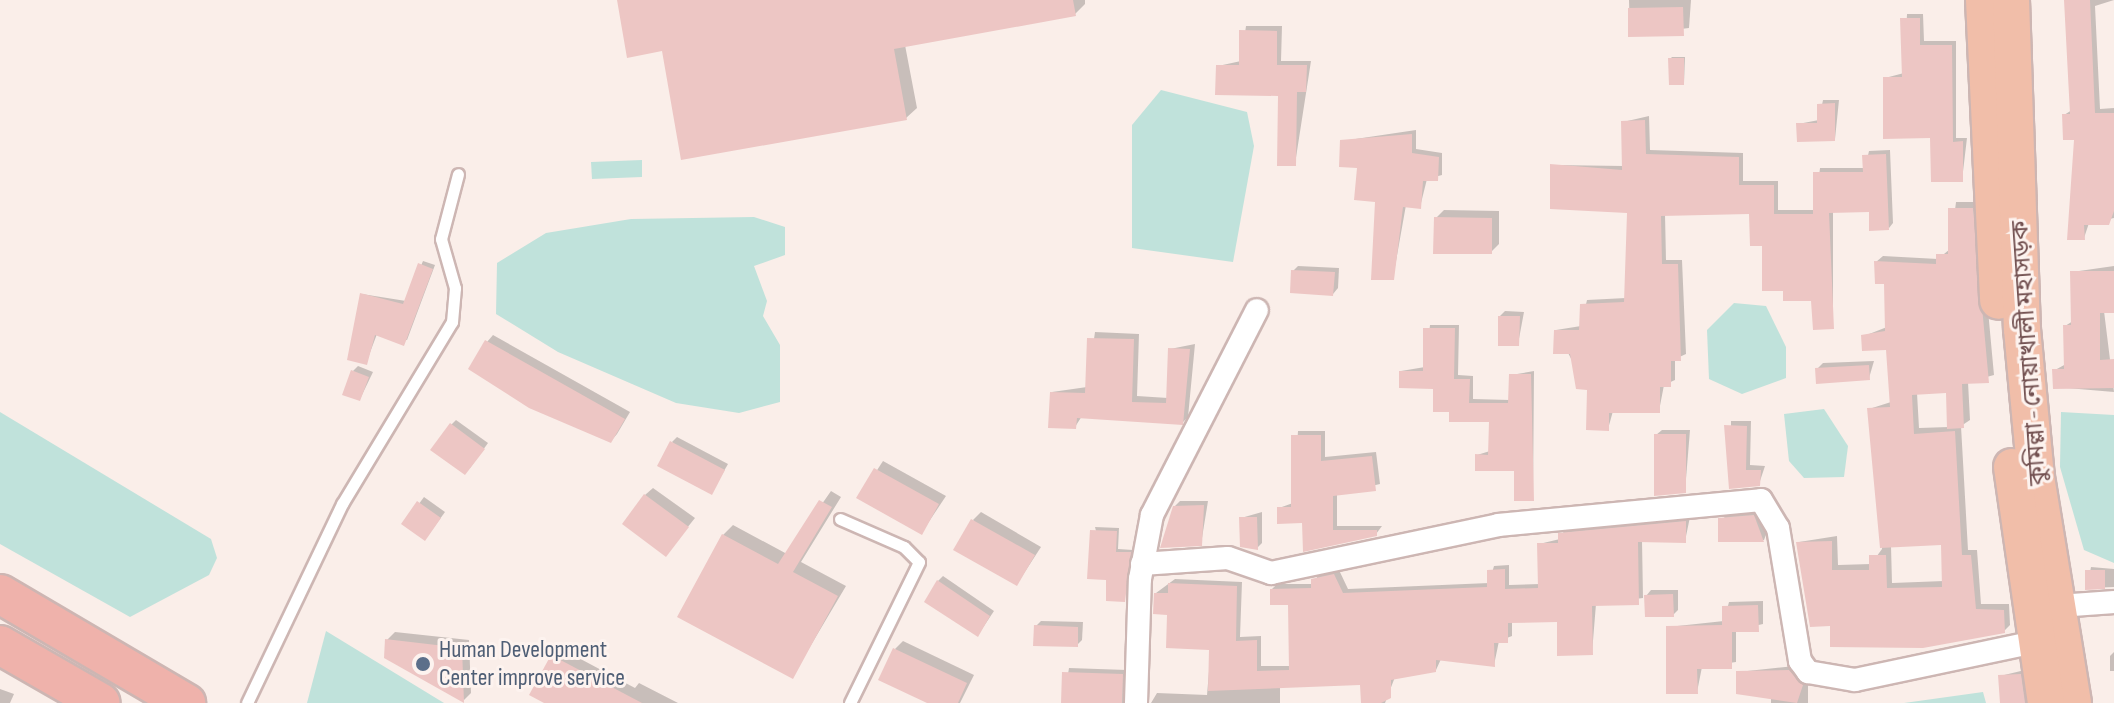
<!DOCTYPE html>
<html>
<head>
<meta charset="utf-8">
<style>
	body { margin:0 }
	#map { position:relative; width:2114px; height:703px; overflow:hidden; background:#faeee9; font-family:"Sofia Sans Condensed","Noto Sans Bengali",sans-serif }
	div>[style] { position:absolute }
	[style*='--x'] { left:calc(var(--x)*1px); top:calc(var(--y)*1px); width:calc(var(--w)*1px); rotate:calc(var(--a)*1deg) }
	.water>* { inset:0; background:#c0e2db }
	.shadow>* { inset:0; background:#0003 }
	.building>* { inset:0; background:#edc6c4 }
	.roads { filter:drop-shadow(2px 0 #cdb6b3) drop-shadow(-2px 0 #cdb6b3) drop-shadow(0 2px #cdb6b3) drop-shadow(0 -2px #cdb6b3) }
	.service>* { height:11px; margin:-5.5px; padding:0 5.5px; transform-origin:5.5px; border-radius:5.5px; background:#fff }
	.minor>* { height:22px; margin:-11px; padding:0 11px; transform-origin:11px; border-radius:11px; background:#fff }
	.primary>* { height:36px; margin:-18px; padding:0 18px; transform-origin:18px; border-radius:18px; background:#f1bea9 }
	.trunk>* { height:38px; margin:-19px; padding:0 19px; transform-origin:19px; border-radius:19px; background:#efb2ab }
	.dots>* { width:22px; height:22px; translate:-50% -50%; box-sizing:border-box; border:4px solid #fdf3ef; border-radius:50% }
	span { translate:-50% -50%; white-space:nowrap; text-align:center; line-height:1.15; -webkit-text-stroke:6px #fdf3ef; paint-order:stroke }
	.street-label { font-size:24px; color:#725050 }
	.service-label { font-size:24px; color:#4e5e75 }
	.left { translate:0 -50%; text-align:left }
</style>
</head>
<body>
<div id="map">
	<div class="water">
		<div style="clip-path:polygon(1161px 90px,1247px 112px,1254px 146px,1233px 262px,1132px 248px,1132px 125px)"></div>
		<div style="clip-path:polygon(642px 160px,642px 177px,592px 179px,591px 162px)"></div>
		<div style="clip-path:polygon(754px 217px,785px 227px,785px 255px,754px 266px,767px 301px,763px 316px,780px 345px,780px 402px,739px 413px,676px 403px,558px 352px,496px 314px,497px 263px,546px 233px,631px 219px)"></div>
		<div style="clip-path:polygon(1734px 303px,1766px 306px,1786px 347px,1786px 378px,1742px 394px,1709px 379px,1707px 330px)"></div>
		<div style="clip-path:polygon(1824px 409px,1848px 446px,1844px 477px,1804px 478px,1789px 461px,1784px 414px)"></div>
		<div style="clip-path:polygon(0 412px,211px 539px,217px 558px,209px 575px,130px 617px,0 544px)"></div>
		<div style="clip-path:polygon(2061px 412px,2114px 415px,2114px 563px,2084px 550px,2060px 467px)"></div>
		<div style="clip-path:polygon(326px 631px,444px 703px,307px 703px)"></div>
		<div style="clip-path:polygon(1983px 692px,1986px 703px,1904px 703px)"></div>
	</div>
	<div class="shadow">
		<div style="clip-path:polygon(619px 0,1085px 0,1085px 4px,1075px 14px,905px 45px,917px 108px,906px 118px,664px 49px)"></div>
		<div style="clip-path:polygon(1629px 0,1691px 0,1689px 28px,1630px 35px)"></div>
		<div style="clip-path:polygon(2067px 0,2114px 0,2095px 6px,2100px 109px,2114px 108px,2114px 218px,2089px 223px,2084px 238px,2076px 138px,2064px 115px,2072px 110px)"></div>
		<div style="clip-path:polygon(1907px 14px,1923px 14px,1924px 41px,1956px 41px,1956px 138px,1967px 138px,1962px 180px,1885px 78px,1904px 73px)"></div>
		<div style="clip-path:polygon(1246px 26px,1282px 26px,1281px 61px,1311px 61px,1295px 164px,1280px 94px,1218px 66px,1241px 61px)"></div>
		<div style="clip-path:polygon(1672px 57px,1685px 57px,1684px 83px,1670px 59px)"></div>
		<div style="clip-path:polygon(1823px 100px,1839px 100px,1835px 139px,1798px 124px,1819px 120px)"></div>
		<div style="clip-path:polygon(1649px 116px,1650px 150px,1743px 153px,1743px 181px,1778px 181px,1778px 210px,1815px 210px,1820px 168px,1865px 168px,1869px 151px,1890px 150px,1893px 223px,1889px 228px,1871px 210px,1833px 210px,1833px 327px,1813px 298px,1785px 289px,1751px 212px,1665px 214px,1666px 260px,1682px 260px,1686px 354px,1675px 359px,1675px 380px,1664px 385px,1659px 411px,1613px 411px,1608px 429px,1556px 330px,1581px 326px,1587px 300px,1626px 298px,1629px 211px,1552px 165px,1624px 166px,1623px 122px)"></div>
		<div style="clip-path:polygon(1416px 130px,1416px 149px,1442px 153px,1442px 175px,1427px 179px,1420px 207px,1406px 205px,1393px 278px,1377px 200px,1342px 141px)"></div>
		<div style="clip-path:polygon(evenodd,1956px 202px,1978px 202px,1994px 375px,1968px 382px,1970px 420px,1961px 426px,1968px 550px,1977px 550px,1981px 604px,2009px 604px,2010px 625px,2004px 631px,1832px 624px,1799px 542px,1837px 536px,1838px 565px,1871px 564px,1882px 549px,1869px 409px,1891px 402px,1888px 348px,1864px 336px,1887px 327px,1886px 282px,1876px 262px,1883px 256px,1938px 259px,1950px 249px,1956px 202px,1948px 391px,1949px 427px,1919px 428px,1917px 393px,1948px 391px,1956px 202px,1943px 543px,1944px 581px,1892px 583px,1891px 546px,1943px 543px)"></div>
		<div style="clip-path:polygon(1444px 210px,1499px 211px,1499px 244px,1491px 252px,1436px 218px)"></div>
		<div style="clip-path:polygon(423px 261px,435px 265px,407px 340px,377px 334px,366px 363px,362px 294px,406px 301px)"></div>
		<div style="clip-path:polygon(1298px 266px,1339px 268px,1338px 288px,1333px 294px,1293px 271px)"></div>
		<div style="clip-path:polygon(2114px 266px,2114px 311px,2104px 311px,2114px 392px,2055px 387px,2055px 370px,2066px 364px,2065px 326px,2073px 321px,2072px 272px)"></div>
		<div style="clip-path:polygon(1505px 311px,1524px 312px,1518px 344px,1500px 316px)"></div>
		<div style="clip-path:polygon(1430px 325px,1459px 325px,1458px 375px,1473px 376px,1473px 399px,1510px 400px,1511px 375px,1534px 371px,1533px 499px,1516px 469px,1477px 455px,1490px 451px,1491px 420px,1451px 410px,1435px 387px,1401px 371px,1425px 367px)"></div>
		<div style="clip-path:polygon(1095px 332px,1139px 334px,1137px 396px,1168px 398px,1170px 349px,1195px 344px,1188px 417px,1182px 423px,1082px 416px,1075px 427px,1052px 392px,1087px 387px)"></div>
		<div style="clip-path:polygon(493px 335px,630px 412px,617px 434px,611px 441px,487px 342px)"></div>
		<div style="clip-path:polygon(1874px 361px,1869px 378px,1817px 369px,1823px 363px)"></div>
		<div style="clip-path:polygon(358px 366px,373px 372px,360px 399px,353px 371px)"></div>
		<div style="clip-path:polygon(456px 420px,488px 443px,470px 468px,451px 425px)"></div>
		<div style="clip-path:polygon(1731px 421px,1751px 421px,1750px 465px,1765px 466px,1759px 484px,1731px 487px)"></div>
		<div style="clip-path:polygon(1662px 430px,1690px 430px,1685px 491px,1656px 435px)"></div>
		<div style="clip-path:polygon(1298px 431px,1325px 431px,1325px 457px,1376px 452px,1380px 484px,1337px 494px,1337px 526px,1382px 526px,1376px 534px,1305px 550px,1304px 521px,1279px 508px,1293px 503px)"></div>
		<div style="clip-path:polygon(677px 437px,728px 464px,712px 492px,672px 442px)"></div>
		<div style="clip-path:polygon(883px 461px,946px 496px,922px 532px,859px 498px)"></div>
		<div style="clip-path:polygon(653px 488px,695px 518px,666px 554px,645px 495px)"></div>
		<div style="clip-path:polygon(831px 491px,841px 497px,801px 562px,846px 586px,792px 677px,723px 535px,733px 525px,787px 554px)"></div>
		<div style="clip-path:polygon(424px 497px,445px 512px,429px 534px,404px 524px)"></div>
		<div style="clip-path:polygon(1180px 501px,1208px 501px,1201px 544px,1174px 507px)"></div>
		<div style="clip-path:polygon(1759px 511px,1769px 527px,1764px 540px,1720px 540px,1725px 514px)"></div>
		<div style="clip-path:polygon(981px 512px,1041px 547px,1017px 584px,973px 520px)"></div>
		<div style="clip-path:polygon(1262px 512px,1262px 543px,1257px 548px,1241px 518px)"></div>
		<div style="clip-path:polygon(1690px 517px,1685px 541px,1642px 540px,1643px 598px,1596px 604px,1592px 653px,1558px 620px,1512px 621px,1512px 636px,1499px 641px,1494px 665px,1441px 659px,1436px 670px,1395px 677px,1385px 703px,1363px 703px,1362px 683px,1280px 686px,1280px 703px,1151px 703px,1157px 693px,1207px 695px,1211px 648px,1156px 593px,1175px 579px,1242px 582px,1240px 637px,1261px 636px,1261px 666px,1291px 666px,1290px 603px,1272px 589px,1277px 584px,1313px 584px,1319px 574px,1339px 570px,1348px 589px,1489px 583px,1494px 566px,1509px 565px,1509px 585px,1540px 584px,1539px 544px,1560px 539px,1565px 529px)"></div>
		<div style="clip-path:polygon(1095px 527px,1119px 528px,1118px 549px,1133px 550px,1124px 600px,1108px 578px)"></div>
		<div style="clip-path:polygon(2091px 567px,2114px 569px,2114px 587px,2087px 588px)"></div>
		<div style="clip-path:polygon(943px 576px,994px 611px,978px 635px,938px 581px)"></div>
		<div style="clip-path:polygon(1651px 590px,1678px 590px,1678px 610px,1673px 615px,1646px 596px)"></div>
		<div style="clip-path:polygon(1763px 601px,1763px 624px,1736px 630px,1736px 662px,1702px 667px,1697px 692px,1668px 627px,1724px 621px,1729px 602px)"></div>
		<div style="clip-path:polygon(1041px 621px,1083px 622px,1082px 640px,1077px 645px,1036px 626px)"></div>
		<div style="clip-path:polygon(395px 632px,469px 640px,471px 693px,464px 700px,387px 640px)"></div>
		<div style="clip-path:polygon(903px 641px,974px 675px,960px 703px,931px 703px,895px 649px)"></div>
		<div style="clip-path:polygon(560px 648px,635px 688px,639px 683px,678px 703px,548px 703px,552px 656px)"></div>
		<div style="clip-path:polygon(2114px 652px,2114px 671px,2110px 671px,2110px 656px)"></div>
		<div style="clip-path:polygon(1795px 666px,1808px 679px,1808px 703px,1771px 703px,1771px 692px,1738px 672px)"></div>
		<div style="clip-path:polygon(1069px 668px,1127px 670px,1128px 703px,1063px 703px)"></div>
		<div style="clip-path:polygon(2025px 670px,2035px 703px,2003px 703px,2000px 676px)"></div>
		<div style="clip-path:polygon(0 689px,14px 694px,10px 703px,0 703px)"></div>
	</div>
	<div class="building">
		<div style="clip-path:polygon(617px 0,1073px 0,1076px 16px,894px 49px,907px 120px,681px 160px,662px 51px,627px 58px)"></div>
		<div style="clip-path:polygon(2064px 0,2090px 0,2095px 113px,2114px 113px,2114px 211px,2109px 225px,2084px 225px,2085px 240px,2067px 240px,2074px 140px,2063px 140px,2062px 114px,2070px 114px)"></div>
		<div style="clip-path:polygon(1683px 7px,1684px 36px,1628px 37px,1628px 8px)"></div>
		<div style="clip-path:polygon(1900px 18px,1920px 18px,1920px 45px,1952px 45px,1953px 142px,1963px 141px,1963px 182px,1931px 182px,1930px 138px,1883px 139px,1883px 77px,1902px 77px)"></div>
		<div style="clip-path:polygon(1239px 30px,1277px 31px,1277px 65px,1307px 65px,1306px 92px,1297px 92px,1296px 166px,1277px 166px,1278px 96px,1215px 95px,1216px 65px,1239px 65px)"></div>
		<div style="clip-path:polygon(1668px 58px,1684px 58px,1684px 85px,1669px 85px)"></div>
		<div style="clip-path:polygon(1835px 103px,1835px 141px,1797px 142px,1796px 123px,1817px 123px,1817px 104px)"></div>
		<div style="clip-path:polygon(1645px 120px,1646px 154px,1739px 157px,1739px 185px,1774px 185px,1774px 214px,1813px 214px,1813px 172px,1863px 172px,1862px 155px,1886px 154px,1889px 230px,1869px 231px,1869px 212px,1829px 213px,1834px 329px,1813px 330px,1811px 301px,1783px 301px,1783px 291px,1762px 291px,1762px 246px,1750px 246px,1749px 214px,1661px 216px,1662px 264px,1678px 264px,1681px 361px,1671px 361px,1671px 387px,1660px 387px,1660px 413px,1609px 413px,1609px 431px,1586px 430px,1587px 390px,1576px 389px,1570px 354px,1553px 354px,1554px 330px,1579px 330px,1580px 304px,1624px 302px,1627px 213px,1550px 209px,1550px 164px,1622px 170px,1621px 121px)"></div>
		<div style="clip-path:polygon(1412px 134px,1412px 153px,1439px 157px,1438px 181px,1423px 181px,1421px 209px,1403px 207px,1394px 280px,1371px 280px,1375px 202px,1354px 200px,1357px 168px,1339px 167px,1340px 140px)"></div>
		<div style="clip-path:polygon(1948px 208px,1973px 208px,1989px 383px,1962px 384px,1964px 428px,1947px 429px,1946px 393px,1912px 395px,1914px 434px,1955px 431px,1962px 555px,1971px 555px,1976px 609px,2004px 610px,2005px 633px,1923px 648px,1830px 647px,1830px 626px,1810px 627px,1796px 542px,1832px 541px,1832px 570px,1869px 570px,1869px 555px,1886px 555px,1887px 588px,1942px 587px,1941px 545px,1880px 548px,1867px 408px,1890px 407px,1886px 350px,1862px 351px,1861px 335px,1885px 331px,1884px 284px,1875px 284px,1874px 261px,1936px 264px,1936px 254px,1948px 254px)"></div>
		<div style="clip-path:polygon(1434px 217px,1492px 218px,1492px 254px,1433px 254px)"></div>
		<div style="clip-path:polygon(418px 263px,433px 269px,404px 346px,375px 335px,367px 365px,347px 360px,360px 293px,403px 304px)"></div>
		<div style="clip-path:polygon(1291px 270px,1335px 272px,1333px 296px,1290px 293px)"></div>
		<div style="clip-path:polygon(2070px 271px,2114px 271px,2114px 313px,2100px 313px,2100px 360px,2114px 359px,2114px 388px,2053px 389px,2052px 369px,2064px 369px,2063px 325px,2071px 325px)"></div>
		<div style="clip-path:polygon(1498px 316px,1520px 316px,1519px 346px,1498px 346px)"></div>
		<div style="clip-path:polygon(1423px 328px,1455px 328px,1454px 379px,1470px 379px,1469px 403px,1508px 403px,1509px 374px,1531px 374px,1534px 501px,1514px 501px,1514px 471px,1475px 471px,1475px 454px,1488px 455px,1489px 422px,1449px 422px,1449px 412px,1433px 412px,1433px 389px,1399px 388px,1399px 371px,1423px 371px)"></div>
		<div style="clip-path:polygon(1087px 338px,1134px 339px,1132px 402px,1166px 403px,1168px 348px,1190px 349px,1183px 425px,1077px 418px,1076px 429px,1048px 428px,1050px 392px,1085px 393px)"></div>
		<div style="clip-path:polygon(485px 340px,625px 419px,611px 443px,529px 408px,468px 369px)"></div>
		<div style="clip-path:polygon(1869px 365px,1870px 380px,1816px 384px,1815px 368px)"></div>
		<div style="clip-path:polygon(351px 370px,369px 377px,360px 401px,342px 395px)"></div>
		<div style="clip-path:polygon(450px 423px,485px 449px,465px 475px,430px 450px)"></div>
		<div style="clip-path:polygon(1724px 425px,1747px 426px,1746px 470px,1761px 470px,1760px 486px,1729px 489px)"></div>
		<div style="clip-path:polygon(1654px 434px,1686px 434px,1686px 493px,1654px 496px)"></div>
		<div style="clip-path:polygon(1291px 435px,1321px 435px,1321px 461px,1372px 456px,1376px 491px,1333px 496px,1333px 530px,1377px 530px,1377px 536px,1303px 552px,1302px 523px,1277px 524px,1277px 507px,1291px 507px)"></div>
		<div style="clip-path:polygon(670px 441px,725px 470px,712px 495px,657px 466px)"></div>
		<div style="clip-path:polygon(874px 468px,939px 504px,922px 535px,856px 498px)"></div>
		<div style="clip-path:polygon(644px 494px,689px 527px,666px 557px,622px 524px)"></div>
		<div style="clip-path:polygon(819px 500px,832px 507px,793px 572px,838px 596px,793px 679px,677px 617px,722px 534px,778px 564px)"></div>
		<div style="clip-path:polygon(417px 501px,441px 518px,425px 541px,401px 524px)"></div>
		<div style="clip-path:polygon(1204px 505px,1202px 546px,1160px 548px,1173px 506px)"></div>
		<div style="clip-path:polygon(1754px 515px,1764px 542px,1718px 542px,1718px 518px)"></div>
		<div style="clip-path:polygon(1239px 517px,1257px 517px,1258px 550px,1240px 547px)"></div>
		<div style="clip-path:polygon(971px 519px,1035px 555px,1017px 586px,953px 550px)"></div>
		<div style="clip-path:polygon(1686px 521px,1686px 543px,1638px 542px,1639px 605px,1592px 606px,1593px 655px,1557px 656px,1557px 622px,1508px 623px,1508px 643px,1494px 643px,1495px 667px,1436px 660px,1436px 672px,1391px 680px,1391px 698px,1381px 703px,1361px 703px,1360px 685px,1208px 691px,1209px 650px,1166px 648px,1167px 615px,1153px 614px,1154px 593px,1168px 593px,1168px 583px,1237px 586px,1236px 641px,1257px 640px,1257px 671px,1289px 670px,1288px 605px,1270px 605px,1270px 589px,1311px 588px,1311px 579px,1334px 574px,1343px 593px,1487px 587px,1487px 570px,1505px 569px,1505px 589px,1538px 588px,1537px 543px,1558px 543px,1558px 533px)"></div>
		<div style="clip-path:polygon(1090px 530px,1117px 531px,1116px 552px,1131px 552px,1125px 602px,1106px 601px,1106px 580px,1087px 579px)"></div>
		<div style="clip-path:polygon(2085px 570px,2105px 570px,2105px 589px,2085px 590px)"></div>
		<div style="clip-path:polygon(937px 580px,990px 616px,978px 637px,924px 602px)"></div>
		<div style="clip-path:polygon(1673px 594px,1674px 617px,1645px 617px,1644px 595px)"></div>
		<div style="clip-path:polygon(1758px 605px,1759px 632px,1732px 632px,1732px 669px,1697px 669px,1698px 694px,1666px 694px,1666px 626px,1722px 625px,1722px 606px)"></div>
		<div style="clip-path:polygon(1034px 625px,1078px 627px,1078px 647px,1033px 646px)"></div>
		<div style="clip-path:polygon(385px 639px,462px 648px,464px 703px,384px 658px)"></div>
		<div style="clip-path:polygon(893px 648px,967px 683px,958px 703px,927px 703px,878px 680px)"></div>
		<div style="clip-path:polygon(551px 655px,642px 703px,544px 703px,529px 695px)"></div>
		<div style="clip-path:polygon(1789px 670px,1803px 685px,1797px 703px,1736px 694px,1736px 671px)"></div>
		<div style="clip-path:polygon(1062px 672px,1123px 674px,1122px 703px,1061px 703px)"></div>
		<div style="clip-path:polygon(2021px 674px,2025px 703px,2000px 703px,1998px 675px)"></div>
	</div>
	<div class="roads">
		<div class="service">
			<div style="--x:840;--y:519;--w:70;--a:23.6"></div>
			<div style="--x:904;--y:547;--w:21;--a:45"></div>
			<div style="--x:919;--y:562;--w:157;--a:116.1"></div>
			<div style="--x:247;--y:703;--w:221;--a:-64.5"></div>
			<div style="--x:342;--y:504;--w:213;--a:-58.9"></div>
			<div style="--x:452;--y:322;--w:34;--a:-85"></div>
			<div style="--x:455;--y:288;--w:51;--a:-105.9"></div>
			<div style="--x:441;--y:239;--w:67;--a:-75.3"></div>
		</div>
		<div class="minor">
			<div style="--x:1142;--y:564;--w:86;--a:-4"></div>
			<div style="--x:1228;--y:558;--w:46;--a:19.2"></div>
			<div style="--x:1271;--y:573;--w:232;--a:-11.9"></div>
			<div style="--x:1498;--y:525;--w:264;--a:-5.4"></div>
			<div style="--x:1761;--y:500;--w:33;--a:59"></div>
			<div style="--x:1778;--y:528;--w:135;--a:80.6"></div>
			<div style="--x:1800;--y:661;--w:14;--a:54"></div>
			<div style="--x:1808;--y:672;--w:48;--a:9.7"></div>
			<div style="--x:1855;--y:680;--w:185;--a:-11.9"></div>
			<div style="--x:2059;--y:606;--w:55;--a:-4.2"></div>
			<div style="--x:1136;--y:703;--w:124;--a:-88.2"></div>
			<div style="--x:1140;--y:579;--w:65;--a:-79.4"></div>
			<div style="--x:1152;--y:515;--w:230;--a:-62.9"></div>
		</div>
		<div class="primary">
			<div style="--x:1984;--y:0;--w:301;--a:87.3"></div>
			<div style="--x:2011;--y:0;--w:329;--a:88.1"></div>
			<div style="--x:2022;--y:329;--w:149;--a:84.6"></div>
			<div style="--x:2036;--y:477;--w:229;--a:80.7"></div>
			<div style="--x:2012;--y:467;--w:238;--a:81.8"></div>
		</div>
		<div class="trunk">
			<div style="--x:0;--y:594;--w:216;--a:30.4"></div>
			<div style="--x:0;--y:645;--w:116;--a:29.9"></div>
		</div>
	</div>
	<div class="dots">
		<div style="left:423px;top:664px;background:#5c6f8a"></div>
	</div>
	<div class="street-label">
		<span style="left:2029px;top:353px;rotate:-94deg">কুমিল্লা - নোয়াখালী মহাসড়ক</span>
	</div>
	<div class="service-label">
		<span class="left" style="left:439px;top:664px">Human Development<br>Center improve service</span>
	</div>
</div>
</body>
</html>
